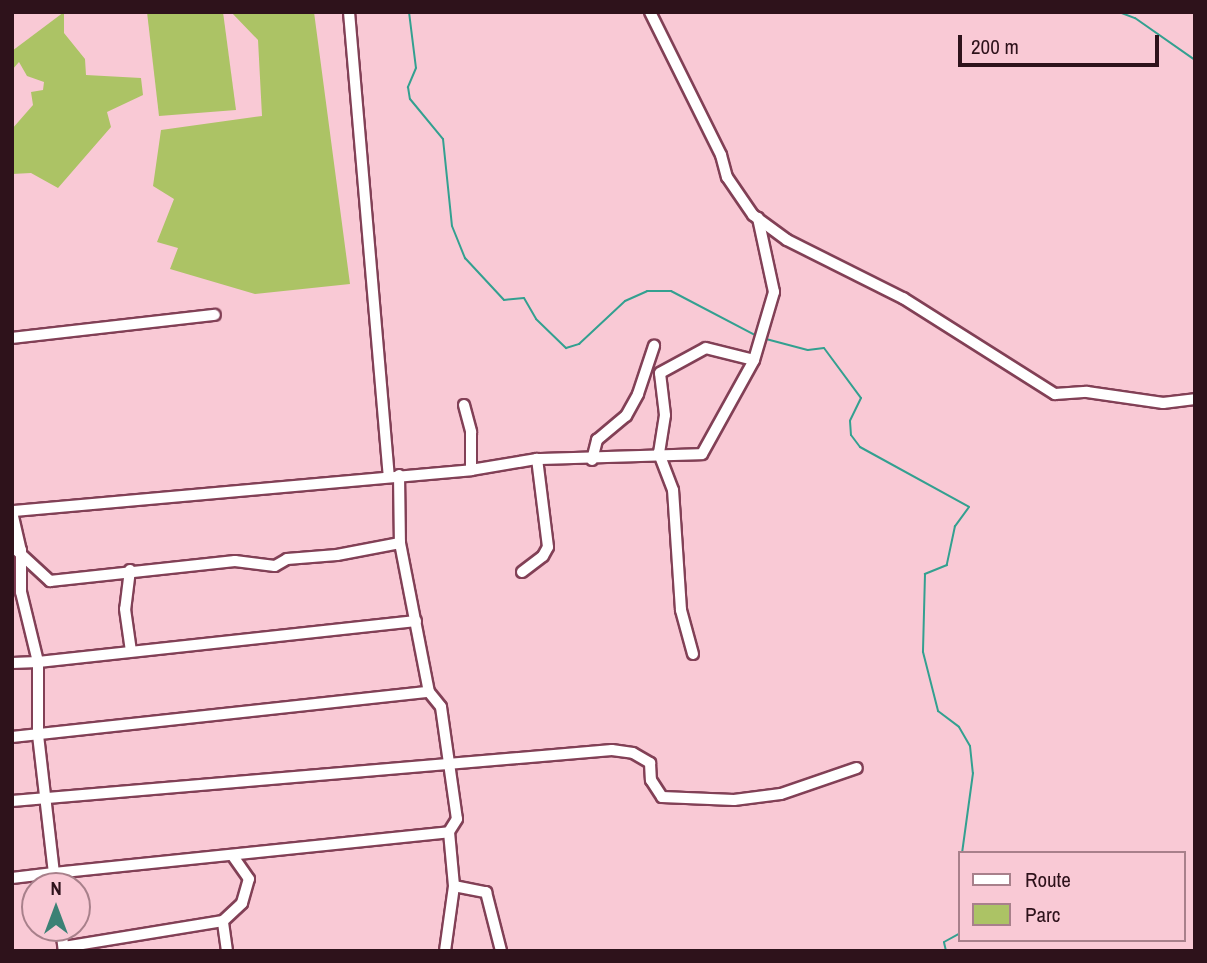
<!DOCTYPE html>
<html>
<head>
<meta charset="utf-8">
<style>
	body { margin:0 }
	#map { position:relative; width:1207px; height:963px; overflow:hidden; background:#f9c9d5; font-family:"Archivo Narrow",sans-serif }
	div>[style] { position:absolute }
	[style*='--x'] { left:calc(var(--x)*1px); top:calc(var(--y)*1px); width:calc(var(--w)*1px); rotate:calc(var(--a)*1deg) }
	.green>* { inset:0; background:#acc365 }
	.stream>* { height:2px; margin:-1px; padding:0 1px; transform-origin:1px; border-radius:1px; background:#33a090 }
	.roads { filter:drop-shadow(2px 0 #824056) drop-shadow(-2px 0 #824056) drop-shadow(0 2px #824056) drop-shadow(0 -2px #824056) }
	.minor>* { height:10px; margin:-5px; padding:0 5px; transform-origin:5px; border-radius:5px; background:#fff }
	span { translate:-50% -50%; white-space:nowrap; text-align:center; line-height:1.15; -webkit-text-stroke:7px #f9c9d5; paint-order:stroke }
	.frame { position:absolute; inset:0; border:14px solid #2e121b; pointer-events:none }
	.legend { position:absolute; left:958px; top:851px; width:228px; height:91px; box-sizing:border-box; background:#f9c9d5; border:2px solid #a8808b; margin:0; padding:9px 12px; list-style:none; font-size:21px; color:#2e121b }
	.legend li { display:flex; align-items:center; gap:14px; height:35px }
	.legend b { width:35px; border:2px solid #a8808b }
	.north { position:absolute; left:21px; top:872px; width:70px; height:70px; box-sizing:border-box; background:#f9c9d5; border:2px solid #a8808b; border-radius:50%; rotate:0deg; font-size:19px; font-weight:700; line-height:28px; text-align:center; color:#2e121b }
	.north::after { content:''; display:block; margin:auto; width:24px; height:32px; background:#3c8175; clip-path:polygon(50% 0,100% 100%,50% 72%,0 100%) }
	.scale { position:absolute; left:958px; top:35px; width:201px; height:32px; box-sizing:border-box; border:4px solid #2e121b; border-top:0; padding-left:9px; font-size:21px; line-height:24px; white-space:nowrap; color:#2e121b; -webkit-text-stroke:5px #f9c9d5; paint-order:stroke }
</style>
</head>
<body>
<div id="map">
	<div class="green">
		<div style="clip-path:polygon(64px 12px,64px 33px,85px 59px,86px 75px,141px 78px,143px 95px,107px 112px,111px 127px,58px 188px,31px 173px,12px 174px,12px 129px,33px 105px,31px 92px,43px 90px,44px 82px,27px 76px,19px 62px,12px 70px,12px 51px)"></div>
		<div style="clip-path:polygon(147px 12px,223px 12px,236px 110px,159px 116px)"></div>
		<div style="clip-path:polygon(231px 12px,314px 12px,350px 284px,255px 294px,170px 269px,178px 248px,157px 242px,174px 199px,153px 186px,161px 130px,262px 116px,258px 40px)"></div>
	</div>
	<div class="stream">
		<div style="--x:409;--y:12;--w:56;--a:82.9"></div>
		<div style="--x:416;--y:68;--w:21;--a:113"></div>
		<div style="--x:408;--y:87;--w:12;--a:81"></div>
		<div style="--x:410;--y:99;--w:52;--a:50.5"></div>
		<div style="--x:443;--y:139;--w:87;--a:84.1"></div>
		<div style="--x:452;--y:226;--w:35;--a:68"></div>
		<div style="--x:465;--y:258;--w:57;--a:47.1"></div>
		<div style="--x:504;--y:300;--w:20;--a:-6"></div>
		<div style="--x:524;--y:298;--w:24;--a:60"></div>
		<div style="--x:536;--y:319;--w:42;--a:44"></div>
		<div style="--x:566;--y:348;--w:14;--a:-17"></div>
		<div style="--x:579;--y:344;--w:63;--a:-43.1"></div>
		<div style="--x:625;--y:301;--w:24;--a:-24"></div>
		<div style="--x:647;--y:291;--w:24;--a:0"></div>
		<div style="--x:671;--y:291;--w:95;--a:27.6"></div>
		<div style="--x:1119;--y:12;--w:17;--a:21"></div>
		<div style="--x:1135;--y:18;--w:73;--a:35"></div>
		<div style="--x:766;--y:339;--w:43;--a:14.7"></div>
		<div style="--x:808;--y:350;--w:16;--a:-7"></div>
		<div style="--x:824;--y:348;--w:62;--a:53.5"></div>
		<div style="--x:861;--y:398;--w:25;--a:116"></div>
		<div style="--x:850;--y:421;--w:14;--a:86"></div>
		<div style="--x:851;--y:435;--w:15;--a:53"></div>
		<div style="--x:860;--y:447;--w:124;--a:28.8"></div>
		<div style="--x:969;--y:507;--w:24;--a:126"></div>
		<div style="--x:955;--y:526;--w:40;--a:102"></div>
		<div style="--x:947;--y:565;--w:24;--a:158"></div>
		<div style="--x:925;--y:574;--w:78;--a:91.5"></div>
		<div style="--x:923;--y:652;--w:61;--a:75.7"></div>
		<div style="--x:938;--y:711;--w:26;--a:37"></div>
		<div style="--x:959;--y:727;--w:22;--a:60"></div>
		<div style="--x:970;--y:746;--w:27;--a:84"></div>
		<div style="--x:973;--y:773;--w:81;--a:97.8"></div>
		<div style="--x:946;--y:951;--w:9;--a:-103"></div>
		<div style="--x:944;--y:942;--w:18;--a:-29"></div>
	</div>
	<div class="roads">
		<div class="minor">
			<div style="--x:349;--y:12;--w:465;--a:85.1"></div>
			<div style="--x:650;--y:12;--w:160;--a:63.6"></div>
			<div style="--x:721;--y:155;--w:23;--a:75"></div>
			<div style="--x:727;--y:177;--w:46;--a:55.6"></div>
			<div style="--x:753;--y:215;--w:42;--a:36.3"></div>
			<div style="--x:787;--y:240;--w:130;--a:26.6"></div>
			<div style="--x:903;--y:298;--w:180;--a:32.3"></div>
			<div style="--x:1055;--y:394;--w:32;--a:-4"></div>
			<div style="--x:1087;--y:392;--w:77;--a:8.2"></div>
			<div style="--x:1163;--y:403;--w:32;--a:-7"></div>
			<div style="--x:12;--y:338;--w:204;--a:-6.5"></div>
			<div style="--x:464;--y:405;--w:28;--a:75"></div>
			<div style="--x:471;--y:432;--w:38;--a:90"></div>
			<div style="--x:592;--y:460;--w:21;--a:-76"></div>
			<div style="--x:597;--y:440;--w:38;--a:-40"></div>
			<div style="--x:626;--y:416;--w:25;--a:-61"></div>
			<div style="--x:638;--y:394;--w:51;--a:-71.6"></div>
			<div style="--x:399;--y:475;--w:68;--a:89.2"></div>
			<div style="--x:400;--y:543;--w:152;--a:79"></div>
			<div style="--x:14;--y:511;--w:459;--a:-5.1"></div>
			<div style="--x:471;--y:470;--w:67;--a:-9.5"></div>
			<div style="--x:537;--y:459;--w:165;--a:-1.7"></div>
			<div style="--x:702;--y:454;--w:107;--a:-61"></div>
			<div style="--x:754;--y:360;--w:71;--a:-73.6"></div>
			<div style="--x:774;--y:292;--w:76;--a:-102.2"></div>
			<div style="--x:12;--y:512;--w:39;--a:77"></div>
			<div style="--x:21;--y:550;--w:42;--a:90"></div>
			<div style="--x:21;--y:592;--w:72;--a:76.3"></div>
			<div style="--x:38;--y:662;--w:26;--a:178"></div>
			<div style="--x:12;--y:546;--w:52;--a:42.6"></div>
			<div style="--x:50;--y:581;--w:186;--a:-6.2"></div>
			<div style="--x:235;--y:561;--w:40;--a:7.1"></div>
			<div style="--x:275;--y:566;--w:14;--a:-30"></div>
			<div style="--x:287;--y:559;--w:50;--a:-4.6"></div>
			<div style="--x:337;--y:555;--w:64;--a:-10.8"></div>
			<div style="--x:130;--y:570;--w:39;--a:97"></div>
			<div style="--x:125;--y:609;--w:42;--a:81.9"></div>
			<div style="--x:522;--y:572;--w:26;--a:-37"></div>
			<div style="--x:543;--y:556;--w:10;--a:-61"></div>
			<div style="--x:548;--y:547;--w:89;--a:-97.1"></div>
			<div style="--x:416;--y:621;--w:380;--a:173.8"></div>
			<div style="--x:38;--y:662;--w:73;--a:90"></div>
			<div style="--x:38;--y:735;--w:139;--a:83.4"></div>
			<div style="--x:54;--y:873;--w:397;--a:-5.9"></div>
			<div style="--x:693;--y:654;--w:46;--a:-105.3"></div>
			<div style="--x:681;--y:610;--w:120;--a:-93.8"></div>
			<div style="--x:673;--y:490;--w:40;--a:-111"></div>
			<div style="--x:659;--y:453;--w:38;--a:-81"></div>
			<div style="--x:665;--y:415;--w:42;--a:-96.8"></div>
			<div style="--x:660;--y:373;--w:52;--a:-28.5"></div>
			<div style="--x:706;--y:348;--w:49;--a:14"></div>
			<div style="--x:12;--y:737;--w:419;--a:-6.2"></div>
			<div style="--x:429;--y:692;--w:19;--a:51"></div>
			<div style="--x:441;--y:707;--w:113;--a:81.9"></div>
			<div style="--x:457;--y:819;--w:15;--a:122"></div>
			<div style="--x:449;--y:832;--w:54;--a:84.7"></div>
			<div style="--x:454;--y:886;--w:33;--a:11"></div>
			<div style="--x:486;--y:892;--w:61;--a:75.7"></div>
			<div style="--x:12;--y:801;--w:602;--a:-4.86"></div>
			<div style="--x:612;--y:750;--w:21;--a:8"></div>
			<div style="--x:633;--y:753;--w:20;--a:30"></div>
			<div style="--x:650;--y:763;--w:17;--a:87"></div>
			<div style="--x:651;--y:780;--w:20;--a:57"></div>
			<div style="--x:662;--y:797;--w:72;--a:2.4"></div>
			<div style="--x:734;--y:800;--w:47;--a:-7.3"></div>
			<div style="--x:781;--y:794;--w:80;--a:-18.9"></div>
			<div style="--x:12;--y:878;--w:42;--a:-6.8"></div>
			<div style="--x:54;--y:873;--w:13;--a:81"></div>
			<div style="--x:61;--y:928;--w:23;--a:83"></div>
			<div style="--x:64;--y:947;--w:161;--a:-9.3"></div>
			<div style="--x:227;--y:951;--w:30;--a:-98"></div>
			<div style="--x:223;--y:921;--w:26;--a:-43"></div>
			<div style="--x:242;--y:903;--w:25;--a:-74"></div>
			<div style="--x:249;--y:879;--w:28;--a:-125"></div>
			<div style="--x:445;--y:951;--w:66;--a:-82.1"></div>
		</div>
	</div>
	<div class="frame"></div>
	<ul class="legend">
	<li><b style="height:9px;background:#fff"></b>Route</li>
	<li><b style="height:19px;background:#acc365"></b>Parc</li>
	</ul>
	<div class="north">N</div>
	<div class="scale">200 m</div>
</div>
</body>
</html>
